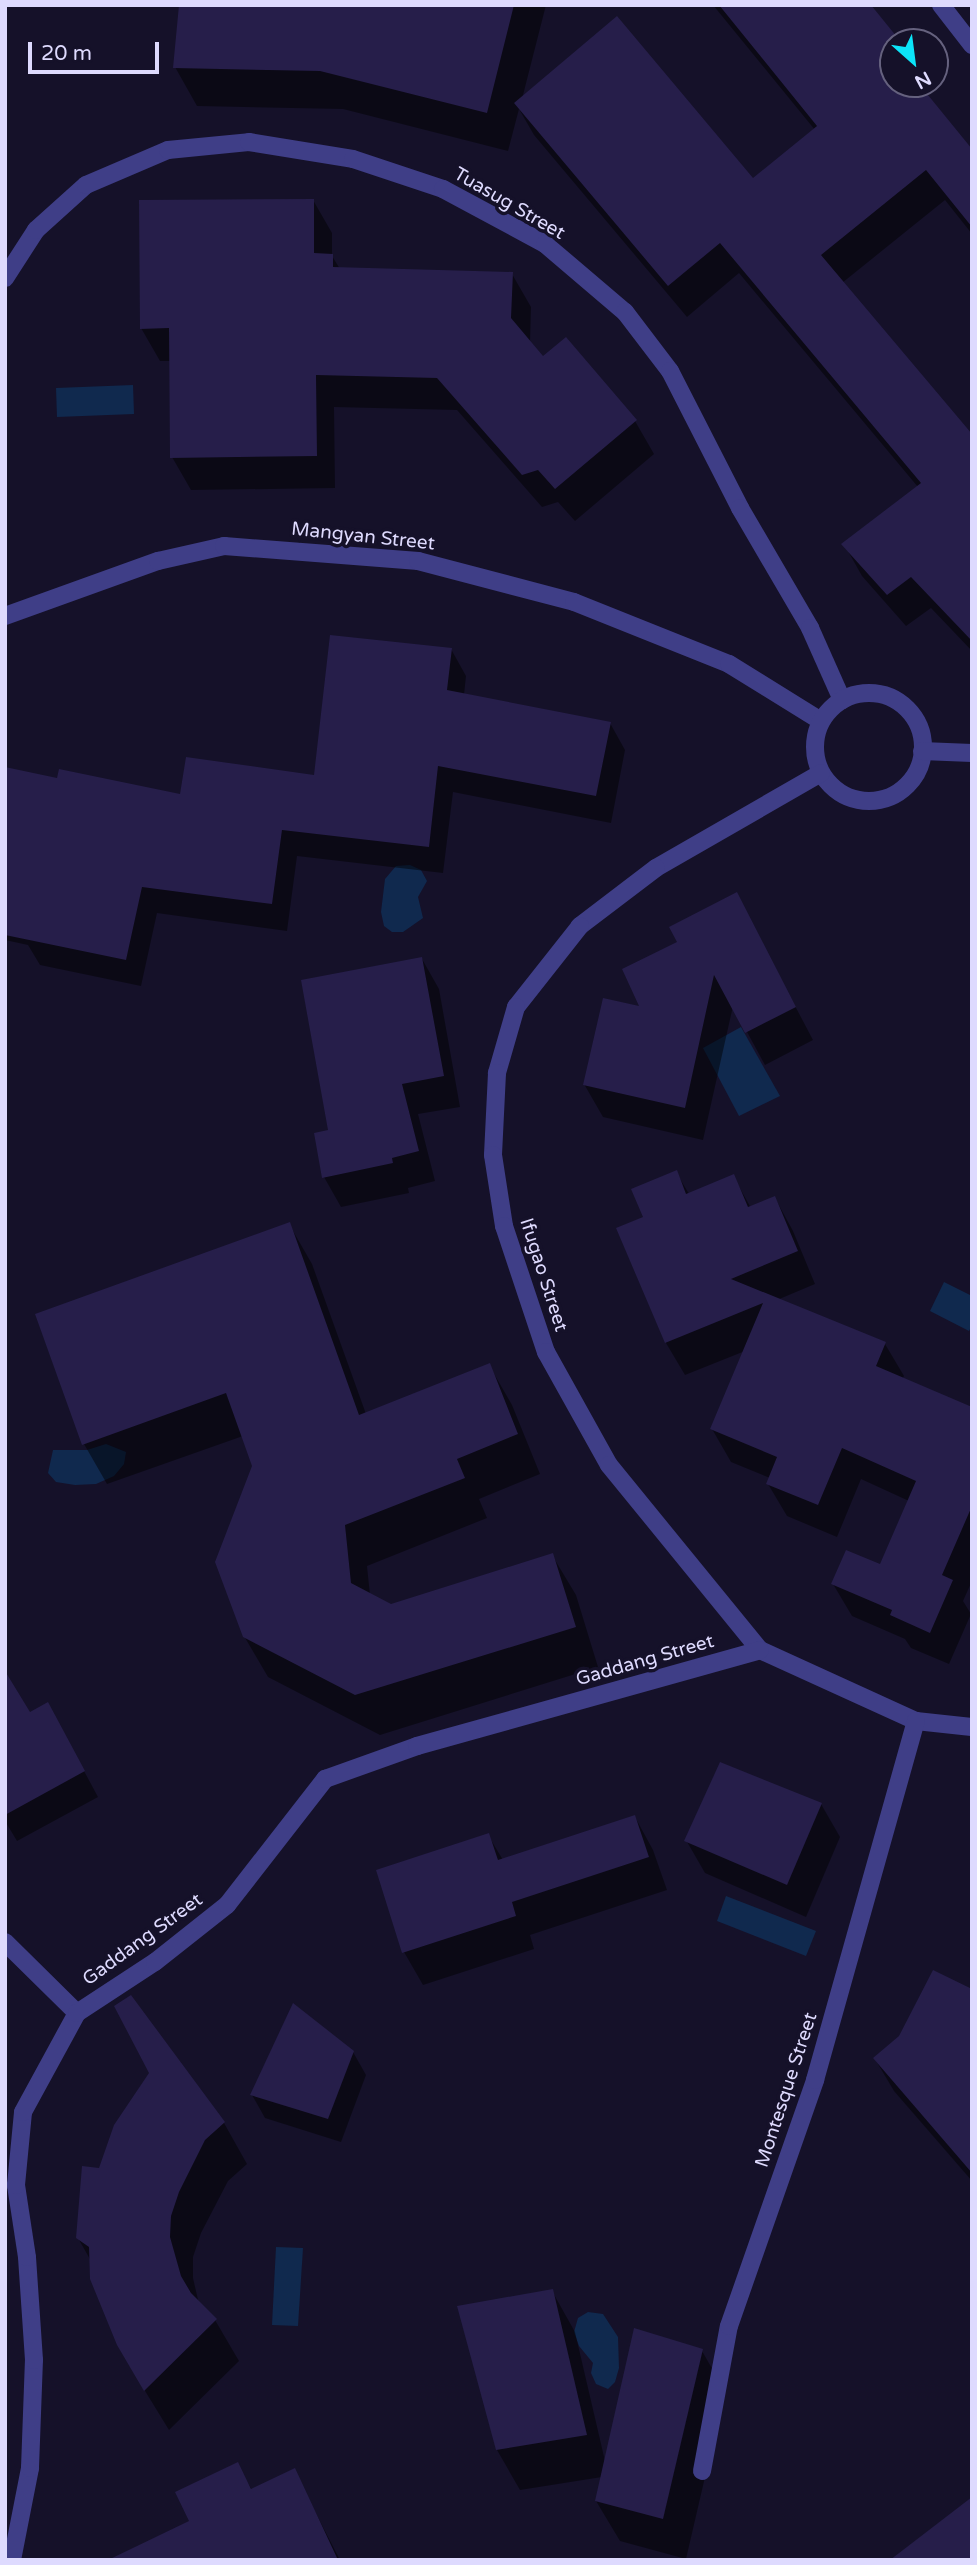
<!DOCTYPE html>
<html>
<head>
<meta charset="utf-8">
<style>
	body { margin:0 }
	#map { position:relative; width:977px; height:2565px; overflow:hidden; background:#151129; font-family:"Varela Round",sans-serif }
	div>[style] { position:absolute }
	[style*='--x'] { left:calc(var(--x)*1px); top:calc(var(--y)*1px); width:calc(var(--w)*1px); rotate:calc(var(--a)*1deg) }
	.water>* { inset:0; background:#10294e }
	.shadow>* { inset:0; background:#0007 }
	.building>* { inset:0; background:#261e4a }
	.street>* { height:18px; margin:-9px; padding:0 9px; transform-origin:9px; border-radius:9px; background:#3f3e87 }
	.street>.ring { margin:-9px; padding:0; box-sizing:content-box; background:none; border:18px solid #3f3e87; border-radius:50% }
	span { translate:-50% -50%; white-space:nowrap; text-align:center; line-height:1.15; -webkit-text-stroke:7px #151129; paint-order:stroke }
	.street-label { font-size:19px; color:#dedafe }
	.frame { position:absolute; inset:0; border:7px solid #dedafe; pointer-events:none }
	.north { position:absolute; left:879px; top:28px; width:70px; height:70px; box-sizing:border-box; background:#151129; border:2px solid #65617e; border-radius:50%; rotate:152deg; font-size:19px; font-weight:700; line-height:28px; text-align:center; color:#dedafe }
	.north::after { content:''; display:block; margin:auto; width:24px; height:32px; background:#0ce4f8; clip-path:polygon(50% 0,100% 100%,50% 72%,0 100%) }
	.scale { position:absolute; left:28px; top:42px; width:131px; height:32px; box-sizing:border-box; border:4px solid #dedafe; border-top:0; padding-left:9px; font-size:21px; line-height:24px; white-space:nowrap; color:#dedafe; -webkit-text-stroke:5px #151129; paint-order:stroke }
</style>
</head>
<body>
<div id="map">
	<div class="water">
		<div style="clip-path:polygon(133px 385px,134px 414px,57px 417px,56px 388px)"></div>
		<div style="clip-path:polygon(410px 865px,421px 870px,427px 881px,418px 897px,423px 918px,403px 932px,392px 932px,384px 926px,381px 912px,385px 879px,396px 866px)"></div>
		<div style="clip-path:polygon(741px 1027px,780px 1096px,739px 1116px,703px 1048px)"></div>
		<div style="clip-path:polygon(944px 1282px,972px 1296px,972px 1325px,969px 1331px,930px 1311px)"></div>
		<div style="clip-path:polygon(106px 1444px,126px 1452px,124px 1464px,114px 1476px,96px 1484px,75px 1485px,56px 1482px,48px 1473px,53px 1450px,87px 1450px)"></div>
		<div style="clip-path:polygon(726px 1896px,816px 1931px,806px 1956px,717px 1921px)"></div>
		<div style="clip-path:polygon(276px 2247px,303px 2248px,298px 2326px,272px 2325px)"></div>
		<div style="clip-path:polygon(588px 2312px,603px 2314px,618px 2337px,619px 2368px,615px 2382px,608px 2389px,596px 2384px,591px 2373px,593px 2363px,579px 2346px,574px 2332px,578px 2318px)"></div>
	</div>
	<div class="shadow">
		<div style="clip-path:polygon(181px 5px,546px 5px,522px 99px,753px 180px,815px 130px,713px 5px,869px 5px,899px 42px,893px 42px,893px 84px,917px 84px,972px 152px,972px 234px,945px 200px,842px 283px,972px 437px,972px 651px,931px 608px,906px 626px,862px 576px,844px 544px,918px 487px,739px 273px,687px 317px,534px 135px,519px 109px,508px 151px,343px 109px,197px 106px,175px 67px)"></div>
		<div style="clip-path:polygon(313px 200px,332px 233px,332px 256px,340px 269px,512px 274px,531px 307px,530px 343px,543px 358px,635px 421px,654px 454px,575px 521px,558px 502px,542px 507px,457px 410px,334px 407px,335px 488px,191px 490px,172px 457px,171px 361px,160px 361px,141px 328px)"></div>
		<div style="clip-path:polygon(451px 649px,466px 676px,464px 695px,610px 723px,625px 750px,611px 823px,453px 792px,443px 873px,297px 856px,287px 931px,157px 913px,141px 986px,40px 965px,28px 945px,5px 940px,5px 769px,58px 780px,182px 796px,315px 776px)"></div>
		<div style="clip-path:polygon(736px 894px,813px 1040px,765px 1065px,733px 1006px,703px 1140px,603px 1117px,584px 1084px)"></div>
		<div style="clip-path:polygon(422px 959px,439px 989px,460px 1107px,418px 1114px,435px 1181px,408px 1188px,409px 1193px,341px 1207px,324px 1177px)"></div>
		<div style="clip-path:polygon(676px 1172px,689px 1194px,733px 1176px,751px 1208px,775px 1198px,793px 1231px,815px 1284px,777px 1300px,885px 1344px,904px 1376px,902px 1379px,972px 1409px,972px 1581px,963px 1601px,971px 1614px,949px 1664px,911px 1648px,905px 1639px,852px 1616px,833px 1584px,881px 1567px,909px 1501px,861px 1479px,837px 1537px,787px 1516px,768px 1484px,770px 1478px,731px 1462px,712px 1429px,745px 1351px,685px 1375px,666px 1343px,618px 1229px,645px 1218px)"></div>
		<div style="clip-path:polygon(289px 1224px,312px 1264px,366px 1414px,489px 1365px,512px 1405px,540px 1474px,479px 1499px,487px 1518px,367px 1566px,370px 1595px,391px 1605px,552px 1555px,576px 1595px,598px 1667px,380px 1735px,268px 1677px,244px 1636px,254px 1466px,243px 1436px,107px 1484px,84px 1444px)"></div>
		<div style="clip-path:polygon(5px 1673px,29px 1714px,62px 1730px,98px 1797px,17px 1841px,5px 1821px)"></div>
		<div style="clip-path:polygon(821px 1804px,840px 1837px,806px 1917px,705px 1873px,686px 1840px)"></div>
		<div style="clip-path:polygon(635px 1817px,653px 1850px,667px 1890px,530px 1935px,534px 1949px,423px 1985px,404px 1952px,488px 1835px,503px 1860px)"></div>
		<div style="clip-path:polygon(972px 1991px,972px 2181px,894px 2091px,875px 2059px)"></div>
		<div style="clip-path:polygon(131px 1997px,224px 2123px,247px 2164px,228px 2181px,201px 2233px,193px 2257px,193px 2278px,199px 2304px,215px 2320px,239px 2361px,169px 2430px,142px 2386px,91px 2261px,78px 2238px,100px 2170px,151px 2073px)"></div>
		<div style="clip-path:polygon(353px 2052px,366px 2075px,341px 2142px,265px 2118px,252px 2095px)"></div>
		<div style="clip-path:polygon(552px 2291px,575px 2332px,605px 2461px,702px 2351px,725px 2391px,686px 2559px,620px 2541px,596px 2501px,602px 2477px,520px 2490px,497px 2450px)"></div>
		<div style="clip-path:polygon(237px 2464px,252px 2490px,294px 2471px,340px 2560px,151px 2560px,191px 2522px)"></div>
	</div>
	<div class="building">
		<div style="clip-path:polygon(179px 5px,514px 5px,487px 113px,320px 71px,173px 68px)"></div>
		<div style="clip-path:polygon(719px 5px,871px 5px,901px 42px,885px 42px,893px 52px,893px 84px,919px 84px,972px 149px,972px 227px,926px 170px,821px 255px,972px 434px,972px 641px,911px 577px,887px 595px,841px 544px,921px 483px,720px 243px,668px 286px,514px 103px,617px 16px,753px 178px,817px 126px)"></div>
		<div style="clip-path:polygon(314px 199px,314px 253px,333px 254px,333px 267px,513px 272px,511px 318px,543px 356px,566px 337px,637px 420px,555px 489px,538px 470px,522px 475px,437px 378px,316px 375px,317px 456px,170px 458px,169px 328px,140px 329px,139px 200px)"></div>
		<div style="clip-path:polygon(330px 635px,452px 648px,447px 690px,611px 722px,596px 796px,438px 766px,429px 847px,282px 830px,272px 904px,142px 887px,126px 960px,5px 935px,5px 767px,57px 778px,59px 769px,180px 794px,186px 757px,314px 775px)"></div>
		<div style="clip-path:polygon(737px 892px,796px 1007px,745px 1033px,714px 975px,685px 1108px,583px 1085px,603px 998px,639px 1006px,622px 969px,677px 942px,669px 927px)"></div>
		<div style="clip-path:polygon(422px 957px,444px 1076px,402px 1084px,419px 1151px,392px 1158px,393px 1163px,322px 1178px,314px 1133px,328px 1130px,301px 980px)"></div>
		<div style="clip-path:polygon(677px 1170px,686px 1194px,734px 1174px,748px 1207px,775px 1196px,798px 1251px,731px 1279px,886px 1342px,876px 1366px,972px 1407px,972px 1506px,942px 1575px,953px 1580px,930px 1633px,890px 1615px,892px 1610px,831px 1584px,846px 1550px,880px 1564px,916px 1481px,842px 1448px,818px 1505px,766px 1484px,777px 1457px,710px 1429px,763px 1303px,665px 1343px,616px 1228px,643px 1217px,631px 1189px)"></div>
		<div style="clip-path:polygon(290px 1222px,359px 1415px,490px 1363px,518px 1434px,457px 1459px,465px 1478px,345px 1525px,351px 1583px,391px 1604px,553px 1553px,576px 1627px,355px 1695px,243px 1637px,215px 1562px,252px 1466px,226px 1393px,82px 1445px,35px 1314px)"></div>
		<div style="clip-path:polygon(5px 1671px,30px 1712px,48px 1702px,85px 1771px,5px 1815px)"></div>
		<div style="clip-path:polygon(720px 1762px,822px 1803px,787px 1885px,684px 1841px)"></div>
		<div style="clip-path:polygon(635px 1815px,649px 1857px,512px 1902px,516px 1916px,402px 1953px,376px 1870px,489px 1833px,498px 1860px)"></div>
		<div style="clip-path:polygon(933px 1970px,972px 1989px,972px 2173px,873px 2058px,899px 2036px)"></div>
		<div style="clip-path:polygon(131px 1995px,225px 2122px,205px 2140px,179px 2192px,171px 2216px,170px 2237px,181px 2276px,191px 2293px,217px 2319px,144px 2391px,117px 2345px,90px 2279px,89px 2247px,76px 2238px,82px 2166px,99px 2168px,114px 2125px,149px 2073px,114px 2006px)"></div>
		<div style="clip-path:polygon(293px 2003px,354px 2051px,328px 2119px,250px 2095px)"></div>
		<div style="clip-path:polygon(553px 2289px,587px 2435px,496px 2450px,457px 2306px)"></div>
		<div style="clip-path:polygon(634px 2328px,703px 2349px,663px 2519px,595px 2501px)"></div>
		<div style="clip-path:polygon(238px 2462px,251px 2489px,295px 2468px,338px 2560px,108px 2560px,189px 2521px,175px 2492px)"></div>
		<div style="clip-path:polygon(972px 2497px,972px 2560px,890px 2560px)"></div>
	</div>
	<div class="street">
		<div style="--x:941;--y:5;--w:51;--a:52.2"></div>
		<div style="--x:5;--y:278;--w:57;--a:-57.1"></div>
		<div style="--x:36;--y:230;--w:67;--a:-42"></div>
		<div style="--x:86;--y:185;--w:89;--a:-23.1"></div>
		<div style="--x:168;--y:150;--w:81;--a:-5.6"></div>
		<div style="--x:249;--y:142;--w:105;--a:9.3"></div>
		<div style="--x:353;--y:159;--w:95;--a:18.4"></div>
		<div style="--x:443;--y:189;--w:116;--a:28.3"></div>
		<div style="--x:545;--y:244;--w:105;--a:40.4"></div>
		<div style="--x:625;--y:312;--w:74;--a:52.7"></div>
		<div style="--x:670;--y:371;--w:154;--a:62.9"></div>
		<div style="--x:740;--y:508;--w:139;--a:59.7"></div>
		<div style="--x:810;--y:628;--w:79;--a:66"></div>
		<div style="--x:5;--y:616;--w:163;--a:-19.8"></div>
		<div style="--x:158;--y:561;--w:68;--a:-12.8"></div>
		<div style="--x:224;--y:546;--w:195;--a:4.4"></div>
		<div style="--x:418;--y:561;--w:161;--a:14.7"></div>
		<div style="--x:574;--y:602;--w:167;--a:21.8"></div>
		<div style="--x:729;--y:664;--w:108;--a:31.8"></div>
		<div class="ring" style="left:815px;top:693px;width:90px;height:90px"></div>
		<div style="--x:922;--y:751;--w:50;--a:2.3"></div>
		<div style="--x:821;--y:773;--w:190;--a:150.1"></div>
		<div style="--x:656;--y:868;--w:96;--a:142.7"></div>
		<div style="--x:580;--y:926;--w:103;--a:128.3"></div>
		<div style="--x:516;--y:1007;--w:69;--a:106.1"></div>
		<div style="--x:497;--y:1073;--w:82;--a:92.8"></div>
		<div style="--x:493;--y:1155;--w:72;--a:81.2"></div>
		<div style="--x:504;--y:1226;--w:133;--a:71.6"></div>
		<div style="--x:546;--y:1352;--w:129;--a:60.9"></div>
		<div style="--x:609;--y:1465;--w:239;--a:50.8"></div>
		<div style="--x:760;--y:1650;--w:171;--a:24.5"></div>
		<div style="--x:916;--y:1721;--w:56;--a:6.1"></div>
		<div style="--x:5;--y:1942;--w:101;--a:44.6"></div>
		<div style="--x:702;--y:2471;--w:147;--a:-79.5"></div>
		<div style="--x:729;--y:2326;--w:261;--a:-70.7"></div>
		<div style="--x:815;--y:2080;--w:373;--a:-74.3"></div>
		<div style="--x:12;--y:2560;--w:94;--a:-78.9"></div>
		<div style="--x:30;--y:2468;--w:108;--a:-87.9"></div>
		<div style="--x:34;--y:2360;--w:103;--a:-93.9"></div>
		<div style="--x:27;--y:2257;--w:73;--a:-98.7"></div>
		<div style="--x:16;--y:2185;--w:73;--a:-84.5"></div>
		<div style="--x:23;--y:2112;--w:113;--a:-61.4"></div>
		<div style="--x:77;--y:2013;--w:93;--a:-33.2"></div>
		<div style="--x:155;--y:1962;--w:92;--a:-38.4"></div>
		<div style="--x:227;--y:1905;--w:160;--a:-52.1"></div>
		<div style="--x:325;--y:1779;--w:98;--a:-19.7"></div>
		<div style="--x:417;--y:1746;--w:356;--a:-15.6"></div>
	</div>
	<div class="street-label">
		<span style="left:509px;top:204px;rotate:30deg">Tuasug Street</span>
		<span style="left:363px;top:537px;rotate:6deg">Mangyan Street</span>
		<span style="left:543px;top:1275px;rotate:72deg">Ifugao Street</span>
		<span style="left:645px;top:1661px;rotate:-16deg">Gaddang Street</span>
		<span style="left:143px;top:1940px;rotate:-36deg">Gaddang Street</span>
		<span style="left:787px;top:2090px;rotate:-72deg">Montesque Street</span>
	</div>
	<div class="frame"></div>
	<div class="north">N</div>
	<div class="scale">20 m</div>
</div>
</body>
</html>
